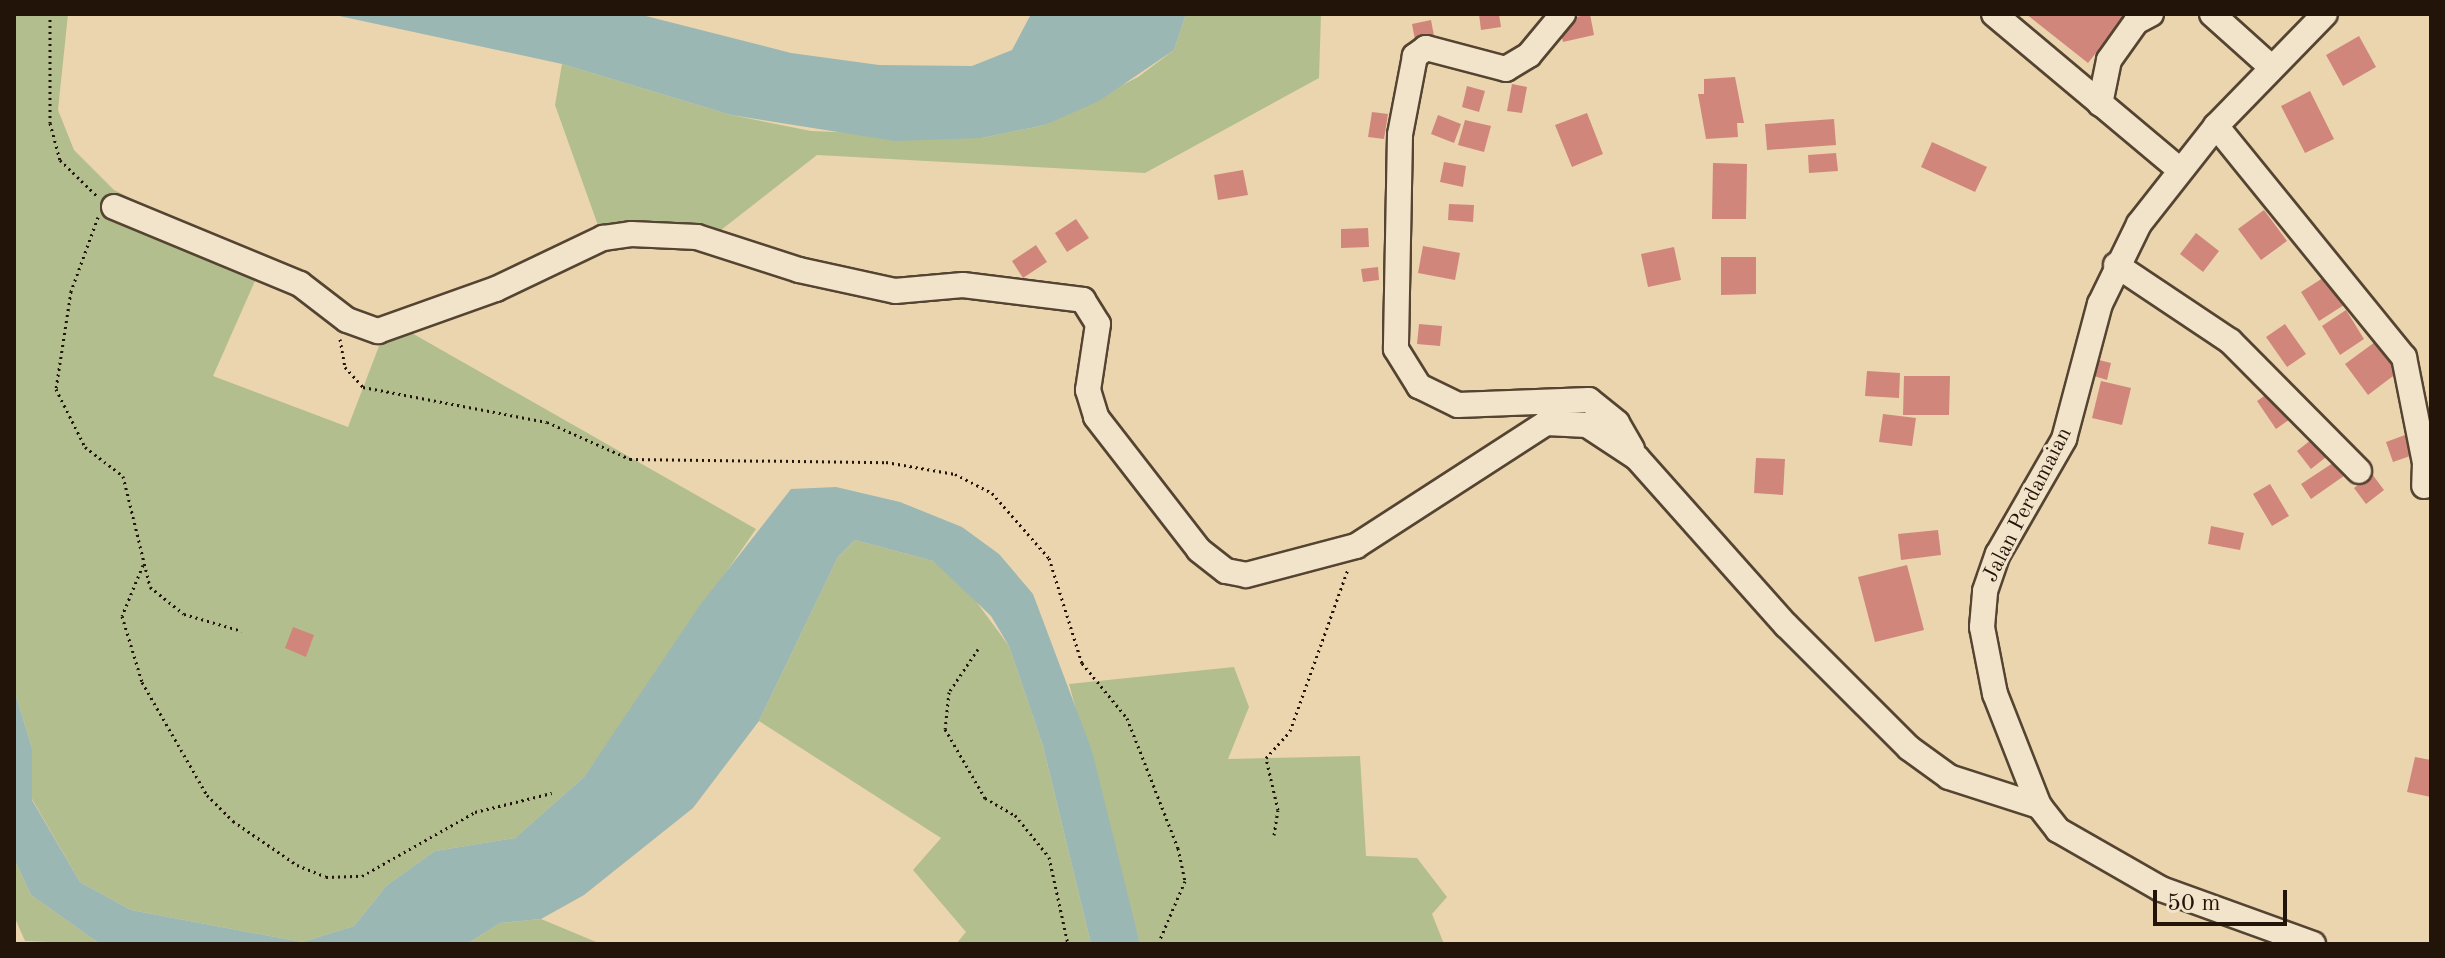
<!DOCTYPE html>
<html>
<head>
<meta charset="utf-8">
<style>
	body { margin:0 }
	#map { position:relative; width:2445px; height:958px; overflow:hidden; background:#ebd5ae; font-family:"Old Standard TT",serif }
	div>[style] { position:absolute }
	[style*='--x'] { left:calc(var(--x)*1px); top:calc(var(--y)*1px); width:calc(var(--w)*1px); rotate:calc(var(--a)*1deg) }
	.green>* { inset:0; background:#b3be8e }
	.water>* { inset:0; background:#9bb7b3 }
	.building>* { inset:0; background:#d0867b }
	.path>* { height:3px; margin-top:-1.5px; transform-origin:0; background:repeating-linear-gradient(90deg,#231409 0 2px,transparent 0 6px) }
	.roads { filter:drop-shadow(2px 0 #554432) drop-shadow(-2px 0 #554432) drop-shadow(0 2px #554432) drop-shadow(0 -2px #554432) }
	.minor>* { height:24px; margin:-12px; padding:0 12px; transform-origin:12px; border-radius:12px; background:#f2e4ca }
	span { translate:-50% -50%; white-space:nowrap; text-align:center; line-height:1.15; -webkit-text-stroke:6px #f2e4ca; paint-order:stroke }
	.street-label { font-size:22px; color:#231409 }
	.frame { position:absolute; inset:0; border:16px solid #231409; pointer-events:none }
	.scale { position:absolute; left:2153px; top:890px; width:134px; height:36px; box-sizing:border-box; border:4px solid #231409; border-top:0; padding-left:10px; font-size:24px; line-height:28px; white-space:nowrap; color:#231409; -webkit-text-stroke:6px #f2e4ca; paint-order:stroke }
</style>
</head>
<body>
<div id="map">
	<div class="green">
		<div style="clip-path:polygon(14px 14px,68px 14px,58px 110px,74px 150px,114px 190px,263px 263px,213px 376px,348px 427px,389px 320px,756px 529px,584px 777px,515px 838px,435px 851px,387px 885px,354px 926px,302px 942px,131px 910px,80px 882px,32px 799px,32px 748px,14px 689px)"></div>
		<div style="clip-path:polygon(1186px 14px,1321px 14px,1319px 78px,1145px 173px,817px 155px,712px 237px,600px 231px,555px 105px,562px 64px,731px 115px,811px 131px,982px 138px,1045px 125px,1138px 77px,1174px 50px)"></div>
		<div style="clip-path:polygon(855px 540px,933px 561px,964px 585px,1009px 646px,1043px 746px,1091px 944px,956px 944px,966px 932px,913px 870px,941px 838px,759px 721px,838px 557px)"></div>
		<div style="clip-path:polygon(1234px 667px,1249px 707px,1228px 759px,1360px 756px,1366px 856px,1417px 858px,1447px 897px,1432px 914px,1444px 944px,1140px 944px,1069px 684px)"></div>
		<div style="clip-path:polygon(14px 859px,31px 895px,100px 944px,25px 941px,14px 916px)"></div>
		<div style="clip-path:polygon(541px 919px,601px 944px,467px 944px,500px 923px)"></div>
	</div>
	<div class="water">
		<div style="clip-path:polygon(330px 14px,638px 14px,791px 53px,879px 65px,972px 66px,1012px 50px,1031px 14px,1186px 14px,1174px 50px,1099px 101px,1045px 125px,982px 138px,895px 141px,731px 115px,562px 64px)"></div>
		<div style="clip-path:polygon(836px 487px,900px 502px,962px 527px,999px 554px,1033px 594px,1092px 751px,1140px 944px,1091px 944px,1043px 746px,1009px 646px,991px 616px,933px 561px,855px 540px,838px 557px,759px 721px,693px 808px,584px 895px,541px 919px,500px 923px,467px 944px,100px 944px,31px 895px,14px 859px,14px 689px,32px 748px,32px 800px,80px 882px,131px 910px,302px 942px,354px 926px,387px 885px,435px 851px,515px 838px,584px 777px,700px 605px,791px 489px)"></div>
	</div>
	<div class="building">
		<div style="clip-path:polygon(1479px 14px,1499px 14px,1501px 27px,1481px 30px)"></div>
		<div style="clip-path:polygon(1590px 14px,1594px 35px,1563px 42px,1558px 21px)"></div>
		<div style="clip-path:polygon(2026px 14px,2127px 14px,2088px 63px)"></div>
		<div style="clip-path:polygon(1431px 20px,1435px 41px,1416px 45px,1412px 24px)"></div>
		<div style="clip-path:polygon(2359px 36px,2376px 67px,2343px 86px,2326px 55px)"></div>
		<div style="clip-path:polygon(1735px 77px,1744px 123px,1737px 123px,1738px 137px,1706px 139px,1698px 94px,1704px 94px,1704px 79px)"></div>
		<div style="clip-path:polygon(1512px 84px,1527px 87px,1522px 113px,1507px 111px)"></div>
		<div style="clip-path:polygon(1467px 86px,1485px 91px,1479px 112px,1462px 107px)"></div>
		<div style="clip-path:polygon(2310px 91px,2334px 139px,2305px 153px,2281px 106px)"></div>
		<div style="clip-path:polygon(1372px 112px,1388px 114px,1384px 139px,1368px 137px)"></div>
		<div style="clip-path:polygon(1587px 113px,1603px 154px,1572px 167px,1555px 125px)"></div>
		<div style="clip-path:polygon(1438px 115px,1461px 124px,1454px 143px,1431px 134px)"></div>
		<div style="clip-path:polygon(1834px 119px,1836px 145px,1767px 150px,1765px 124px)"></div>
		<div style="clip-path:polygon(1465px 120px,1491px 126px,1484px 152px,1458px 145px)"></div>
		<div style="clip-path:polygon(1932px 142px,1987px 167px,1975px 192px,1921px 167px)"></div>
		<div style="clip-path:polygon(1836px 153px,1838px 171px,1809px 173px,1808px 155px)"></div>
		<div style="clip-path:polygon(1444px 162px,1466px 166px,1463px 187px,1440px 182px)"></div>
		<div style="clip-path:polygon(1713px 163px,1747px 164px,1746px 219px,1712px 219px)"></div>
		<div style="clip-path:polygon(1243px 170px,1248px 195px,1218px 200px,1214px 175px)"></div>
		<div style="clip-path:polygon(1449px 204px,1474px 205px,1473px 222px,1448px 220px)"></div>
		<div style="clip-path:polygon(2264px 210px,2287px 241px,2261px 260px,2238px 229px)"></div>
		<div style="clip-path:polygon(1076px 219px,1089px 238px,1067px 252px,1055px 233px)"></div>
		<div style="clip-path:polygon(1368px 228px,1369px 247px,1341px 248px,1341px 229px)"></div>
		<div style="clip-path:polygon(2196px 233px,2219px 251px,2203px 272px,2180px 254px)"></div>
		<div style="clip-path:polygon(1036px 245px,1047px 262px,1023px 278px,1012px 261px)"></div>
		<div style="clip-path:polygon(1423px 246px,1460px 253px,1455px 280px,1418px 273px)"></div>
		<div style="clip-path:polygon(1674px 247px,1681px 280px,1648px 287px,1641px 254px)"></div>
		<div style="clip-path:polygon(1721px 257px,1756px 257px,1756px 294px,1721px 295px)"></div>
		<div style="clip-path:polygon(1378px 267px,1379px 280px,1363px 282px,1361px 269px)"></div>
		<div style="clip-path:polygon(2326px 276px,2344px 305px,2319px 321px,2301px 292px)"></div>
		<div style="clip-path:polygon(2346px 310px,2364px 339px,2340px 355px,2322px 326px)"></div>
		<div style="clip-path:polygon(1419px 324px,1442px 326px,1440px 346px,1417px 344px)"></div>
		<div style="clip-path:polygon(2285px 324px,2306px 354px,2287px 367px,2266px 337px)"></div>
		<div style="clip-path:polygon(2375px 342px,2397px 373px,2368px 395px,2345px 364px)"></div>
		<div style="clip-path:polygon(2095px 359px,2111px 363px,2107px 380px,2091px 375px)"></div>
		<div style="clip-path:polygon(1867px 371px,1900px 373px,1899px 398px,1865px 396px)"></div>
		<div style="clip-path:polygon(1904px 376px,1950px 376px,1949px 415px,1903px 415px)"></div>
		<div style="clip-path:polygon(2101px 381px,2131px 388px,2122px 425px,2092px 418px)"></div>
		<div style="clip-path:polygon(2277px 387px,2296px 415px,2276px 429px,2257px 401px)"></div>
		<div style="clip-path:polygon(1883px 414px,1916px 418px,1912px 446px,1879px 442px)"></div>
		<div style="clip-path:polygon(2321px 432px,2335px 450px,2311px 469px,2297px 451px)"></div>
		<div style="clip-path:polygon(2405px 435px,2413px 455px,2393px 462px,2386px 442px)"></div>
		<div style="clip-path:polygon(2342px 457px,2351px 471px,2311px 499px,2301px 484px)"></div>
		<div style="clip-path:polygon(1756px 458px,1785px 459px,1783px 495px,1754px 493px)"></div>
		<div style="clip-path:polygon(2372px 474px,2384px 490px,2366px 504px,2354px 488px)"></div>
		<div style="clip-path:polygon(2270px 484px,2289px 516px,2272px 526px,2253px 494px)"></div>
		<div style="clip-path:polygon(2211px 526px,2244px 533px,2240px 550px,2208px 544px)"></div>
		<div style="clip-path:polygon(1938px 530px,1941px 555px,1901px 560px,1898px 534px)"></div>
		<div style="clip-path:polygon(1907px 565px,1924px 630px,1875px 642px,1858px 577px)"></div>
		<div style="clip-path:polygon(293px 627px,314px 635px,306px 657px,285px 648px)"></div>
		<div style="clip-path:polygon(2415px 757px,2431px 760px,2431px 797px,2407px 792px)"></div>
	</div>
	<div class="path">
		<div style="--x:50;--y:14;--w:109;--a:90"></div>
		<div style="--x:50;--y:123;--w:38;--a:75"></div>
		<div style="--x:60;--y:160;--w:52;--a:44.2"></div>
		<div style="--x:98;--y:217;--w:79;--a:110"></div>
		<div style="--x:71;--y:291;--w:99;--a:98.7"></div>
		<div style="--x:56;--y:389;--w:65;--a:63.4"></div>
		<div style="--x:85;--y:447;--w:48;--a:37.3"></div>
		<div style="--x:123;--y:476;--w:114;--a:76.3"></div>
		<div style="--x:150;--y:587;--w:43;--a:38.5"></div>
		<div style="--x:184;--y:614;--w:60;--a:16.3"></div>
		<div style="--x:340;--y:339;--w:28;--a:80"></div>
		<div style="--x:345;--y:367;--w:27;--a:48"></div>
		<div style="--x:363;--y:387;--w:187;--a:10.8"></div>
		<div style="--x:547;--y:422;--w:91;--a:24"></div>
		<div style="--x:630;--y:459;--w:256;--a:0.7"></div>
		<div style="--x:886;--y:462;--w:70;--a:9.9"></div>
		<div style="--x:955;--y:474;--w:42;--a:27.2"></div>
		<div style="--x:992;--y:493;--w:86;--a:48.8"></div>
		<div style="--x:1049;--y:558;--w:110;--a:72.6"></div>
		<div style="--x:1082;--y:663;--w:71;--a:50.7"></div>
		<div style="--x:1127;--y:718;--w:140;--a:68.6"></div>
		<div style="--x:1178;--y:848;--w:34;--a:78"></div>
		<div style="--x:1185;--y:881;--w:69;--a:113.2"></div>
		<div style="--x:143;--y:565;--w:55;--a:112.4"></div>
		<div style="--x:122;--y:616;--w:69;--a:73.1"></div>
		<div style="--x:142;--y:682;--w:130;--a:60.1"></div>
		<div style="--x:207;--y:795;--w:37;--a:45"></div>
		<div style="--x:233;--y:821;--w:78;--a:34.5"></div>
		<div style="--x:297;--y:865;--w:31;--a:22"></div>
		<div style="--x:326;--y:877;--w:36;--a:-2"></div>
		<div style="--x:362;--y:876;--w:130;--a:-29.5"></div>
		<div style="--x:475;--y:812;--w:79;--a:-13.9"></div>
		<div style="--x:978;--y:649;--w:52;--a:124"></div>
		<div style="--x:949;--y:692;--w:37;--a:96"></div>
		<div style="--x:945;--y:729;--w:80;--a:59.9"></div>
		<div style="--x:985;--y:798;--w:34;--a:30"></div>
		<div style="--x:1015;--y:815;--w:54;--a:51"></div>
		<div style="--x:1049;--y:857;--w:89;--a:77.7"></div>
		<div style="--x:1274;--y:835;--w:25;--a:-81"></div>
		<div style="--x:1278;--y:810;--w:53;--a:-103"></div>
		<div style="--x:1266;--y:758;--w:36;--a:-48"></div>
		<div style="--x:1290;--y:731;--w:172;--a:-70.3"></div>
	</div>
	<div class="roads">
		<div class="minor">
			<div style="--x:1563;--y:14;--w:53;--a:129.7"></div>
			<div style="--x:1529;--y:55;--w:27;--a:149"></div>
			<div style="--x:1506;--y:69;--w:83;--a:-165.3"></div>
			<div style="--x:1426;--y:48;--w:14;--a:144"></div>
			<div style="--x:1415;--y:56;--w:80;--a:100.8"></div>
			<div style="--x:1400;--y:135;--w:214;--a:91.1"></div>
			<div style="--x:1396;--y:349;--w:44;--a:58.1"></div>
			<div style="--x:1419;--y:386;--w:43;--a:26"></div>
			<div style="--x:1458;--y:405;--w:131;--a:-2.2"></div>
			<div style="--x:1589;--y:400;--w:36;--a:39"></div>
			<div style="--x:1617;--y:423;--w:30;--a:60"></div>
			<div style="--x:1994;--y:14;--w:241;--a:40"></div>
			<div style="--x:2212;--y:14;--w:78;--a:41.9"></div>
			<div style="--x:2100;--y:104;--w:45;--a:-78.4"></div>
			<div style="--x:2109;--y:60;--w:47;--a:-54.6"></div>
			<div style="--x:2136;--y:22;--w:17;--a:-28"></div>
			<div style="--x:2216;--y:126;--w:298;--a:50.9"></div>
			<div style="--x:2404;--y:357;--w:108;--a:78.8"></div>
			<div style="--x:2425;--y:463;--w:23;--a:92"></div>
			<div style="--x:114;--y:207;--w:201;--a:22.5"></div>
			<div style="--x:300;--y:284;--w:59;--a:37.5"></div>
			<div style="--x:347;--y:320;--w:33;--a:20"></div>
			<div style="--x:378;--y:331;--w:125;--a:-19.6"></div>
			<div style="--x:496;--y:289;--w:119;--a:-25.5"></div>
			<div style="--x:603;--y:238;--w:28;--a:-8"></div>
			<div style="--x:631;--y:234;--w:66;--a:2.6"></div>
			<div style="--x:697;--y:237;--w:107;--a:17.9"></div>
			<div style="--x:799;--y:270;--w:98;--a:12.3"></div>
			<div style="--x:895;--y:291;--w:68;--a:-5"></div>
			<div style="--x:963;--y:285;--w:121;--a:7.1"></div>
			<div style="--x:1083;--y:300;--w:28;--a:58"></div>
			<div style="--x:1098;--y:324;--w:67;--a:98.6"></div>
			<div style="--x:1088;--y:390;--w:28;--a:73"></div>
			<div style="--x:1096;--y:417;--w:168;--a:52.2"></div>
			<div style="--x:1199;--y:550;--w:34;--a:38"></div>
			<div style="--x:1226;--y:571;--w:20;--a:11"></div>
			<div style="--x:1246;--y:575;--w:114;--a:-14.8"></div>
			<div style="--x:1356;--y:546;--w:226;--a:-32.9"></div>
			<div style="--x:1546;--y:423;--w:41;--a:2.8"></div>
			<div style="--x:1587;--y:425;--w:60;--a:33.4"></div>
			<div style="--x:1637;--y:458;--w:224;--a:48.3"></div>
			<div style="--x:1786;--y:625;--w:174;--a:45"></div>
			<div style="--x:1909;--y:748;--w:49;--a:35.9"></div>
			<div style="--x:1949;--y:777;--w:95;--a:17.9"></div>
			<div style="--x:2116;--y:265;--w:137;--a:33.7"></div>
			<div style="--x:2230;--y:341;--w:183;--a:45.2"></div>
			<div style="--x:2313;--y:944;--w:162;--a:-160.1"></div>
			<div style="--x:2161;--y:889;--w:119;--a:-150.2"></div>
			<div style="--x:2058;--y:830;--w:31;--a:-128"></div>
			<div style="--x:2039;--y:806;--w:120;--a:-111.4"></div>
			<div style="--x:1995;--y:694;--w:68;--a:-101"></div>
			<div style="--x:1982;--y:627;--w:36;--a:-85"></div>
			<div style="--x:1985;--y:591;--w:39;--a:-71"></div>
			<div style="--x:1998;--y:554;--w:133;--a:-60.1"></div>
			<div style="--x:2064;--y:439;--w:140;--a:-75.1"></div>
			<div style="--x:2100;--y:304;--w:89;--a:-64"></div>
			<div style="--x:2139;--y:224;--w:125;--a:-51.8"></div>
			<div style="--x:2216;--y:126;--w:156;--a:-45.8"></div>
		</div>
	</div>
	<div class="street-label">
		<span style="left:2028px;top:505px;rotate:-63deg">Jalan Perdamaian</span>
	</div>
	<div class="frame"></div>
	<div class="scale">50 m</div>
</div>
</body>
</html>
